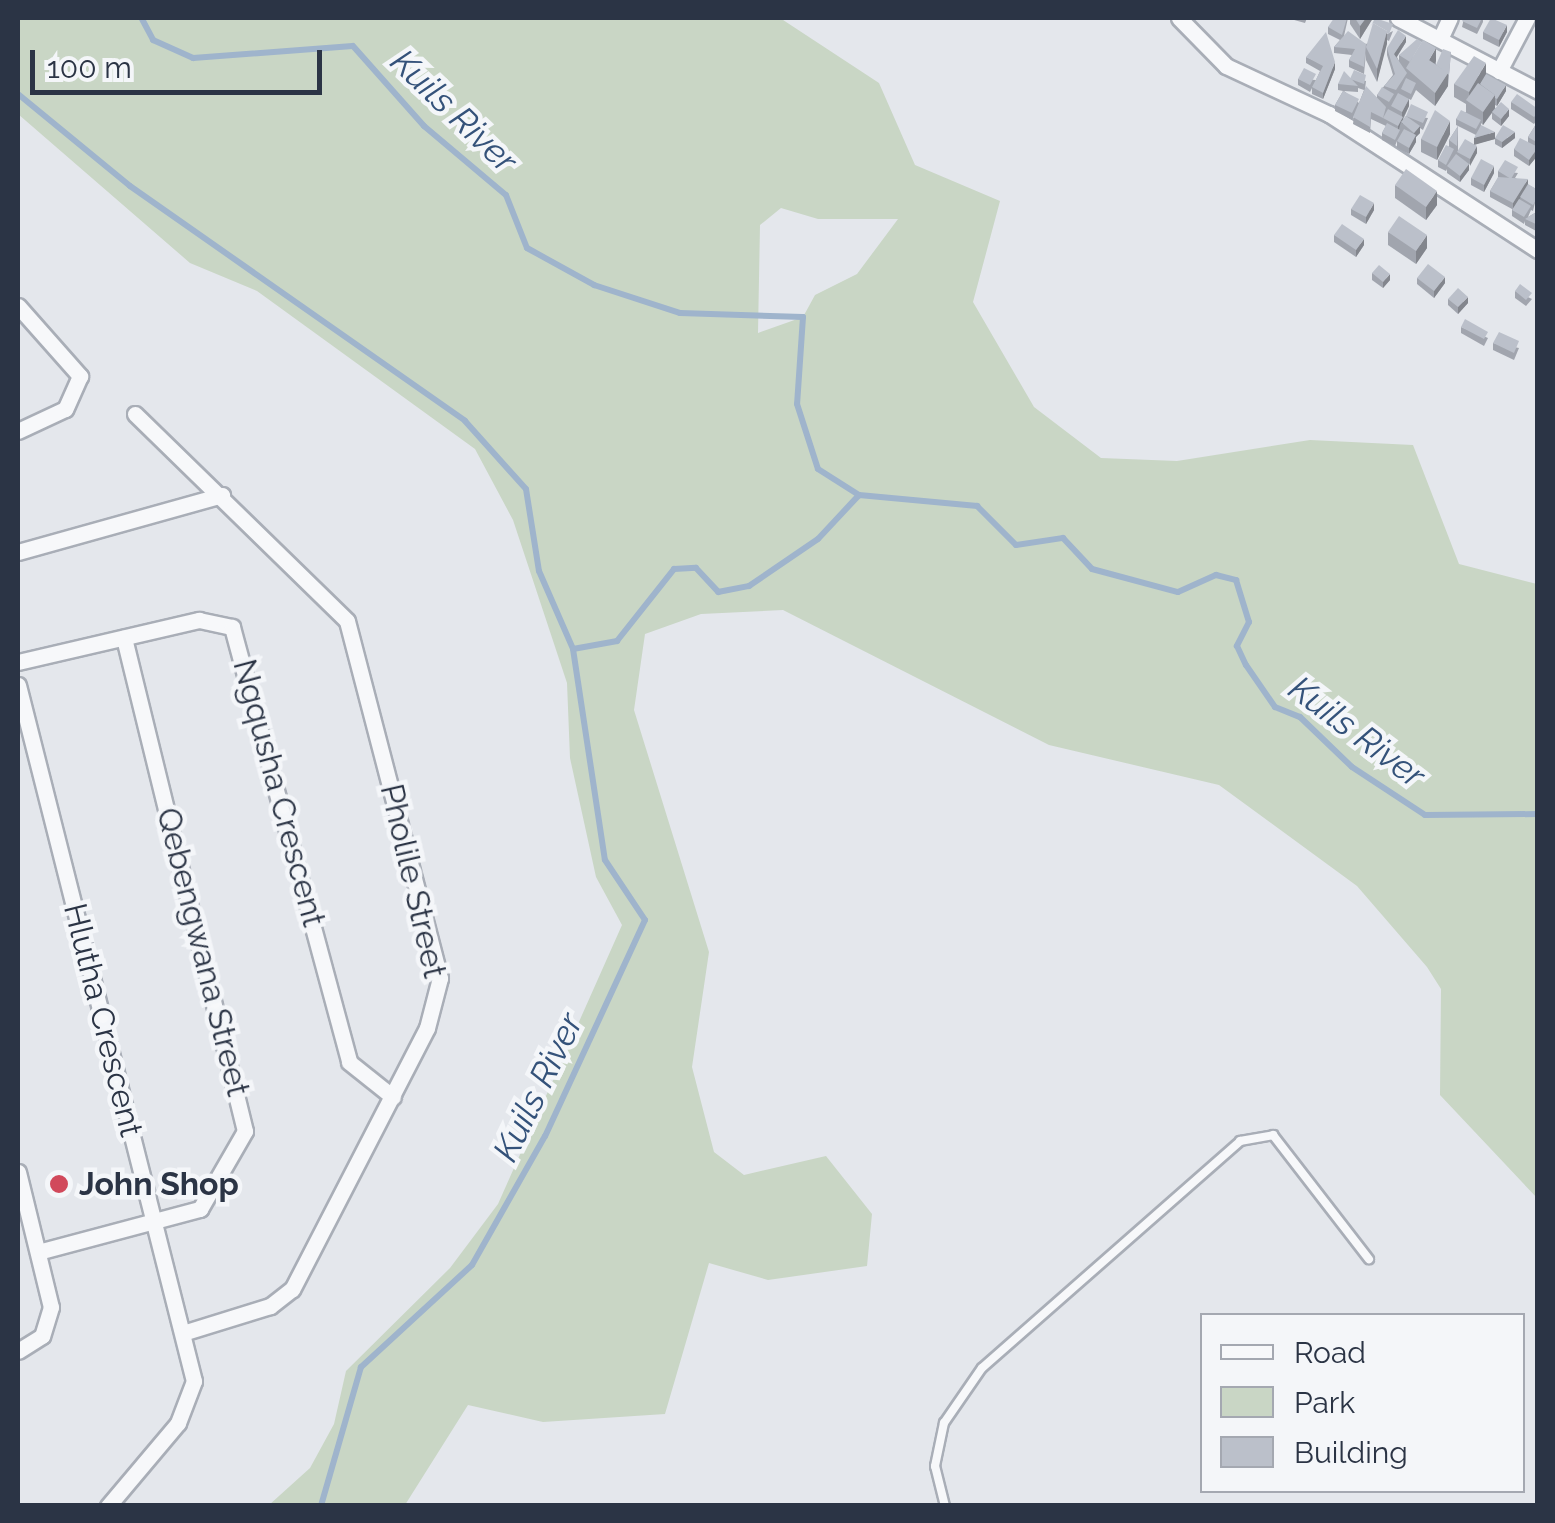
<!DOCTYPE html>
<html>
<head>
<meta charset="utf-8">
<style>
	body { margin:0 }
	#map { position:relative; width:1555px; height:1523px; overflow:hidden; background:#e4e7ec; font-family:Raleway,sans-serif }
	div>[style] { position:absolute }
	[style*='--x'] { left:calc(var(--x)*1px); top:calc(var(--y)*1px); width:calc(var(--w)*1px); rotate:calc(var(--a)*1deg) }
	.green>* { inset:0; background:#c9d6c5 }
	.stream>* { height:6px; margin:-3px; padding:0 3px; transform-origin:3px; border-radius:3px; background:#9fb4cc }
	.roads { filter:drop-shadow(2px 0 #a9aeb7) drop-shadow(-2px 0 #a9aeb7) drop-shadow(0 2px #a9aeb7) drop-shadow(0 -2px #a9aeb7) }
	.service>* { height:8px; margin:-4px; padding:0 4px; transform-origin:4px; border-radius:4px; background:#f7f8fa }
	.minor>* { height:15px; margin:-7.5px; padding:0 7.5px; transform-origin:7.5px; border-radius:7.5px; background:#f7f8fa }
	.wall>* { inset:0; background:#a1a5ae }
	.shaded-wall>* { inset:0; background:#83868d }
	.building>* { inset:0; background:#bbc0ca }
	.dots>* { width:28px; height:28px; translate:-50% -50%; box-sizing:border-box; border:5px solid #f4f6f9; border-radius:50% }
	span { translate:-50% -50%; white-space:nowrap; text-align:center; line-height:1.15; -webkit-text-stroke:9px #f4f6f9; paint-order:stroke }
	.street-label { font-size:32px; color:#2b3445 }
	.poi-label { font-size:32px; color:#2b3445; font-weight:700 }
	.left { translate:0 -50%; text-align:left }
	.water-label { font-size:35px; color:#34527a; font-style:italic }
	.frame { position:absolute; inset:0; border:20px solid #2b3445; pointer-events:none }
	.legend { position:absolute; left:1200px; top:1313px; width:325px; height:180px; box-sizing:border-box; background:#f4f6f9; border:2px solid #a4a8b1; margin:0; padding:12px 18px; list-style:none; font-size:30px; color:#2b3445 }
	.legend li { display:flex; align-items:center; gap:20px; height:50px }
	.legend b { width:50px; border:2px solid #a4a8b1 }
	.scale { position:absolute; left:30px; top:50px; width:292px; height:45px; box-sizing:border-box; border:5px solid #2b3445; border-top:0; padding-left:12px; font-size:30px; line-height:35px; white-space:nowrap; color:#2b3445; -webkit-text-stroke:8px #f4f6f9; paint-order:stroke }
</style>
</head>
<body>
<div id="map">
	<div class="green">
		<div style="clip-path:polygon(evenodd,18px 18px,780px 18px,879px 83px,915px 165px,1000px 201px,973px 302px,1034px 407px,1101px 458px,1177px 461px,1310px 440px,1413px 445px,1459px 564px,1537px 584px,1537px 1198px,1440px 1095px,1441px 989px,1427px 967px,1357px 886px,1219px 785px,1049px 745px,783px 610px,701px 614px,645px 634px,634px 710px,709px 952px,692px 1067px,714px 1152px,744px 1175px,826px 1156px,872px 1214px,867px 1266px,768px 1280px,709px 1263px,665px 1414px,543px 1422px,468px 1405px,405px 1505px,269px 1505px,310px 1468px,334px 1424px,346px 1371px,450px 1268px,498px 1204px,622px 925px,596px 877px,570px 758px,567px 683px,513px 520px,475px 449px,257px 291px,190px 263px,18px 114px,18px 18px,781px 208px,818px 219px,898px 219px,857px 274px,815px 295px,803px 317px,758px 333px,760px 225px,781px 208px)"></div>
	</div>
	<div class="stream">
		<div style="--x:142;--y:19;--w:24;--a:62"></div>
		<div style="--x:153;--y:40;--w:44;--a:24.2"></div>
		<div style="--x:193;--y:58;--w:160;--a:-4.3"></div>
		<div style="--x:353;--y:46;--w:107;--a:48.4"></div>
		<div style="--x:424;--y:126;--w:107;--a:40.1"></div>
		<div style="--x:506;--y:195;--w:57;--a:68.4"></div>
		<div style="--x:527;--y:248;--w:77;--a:28.9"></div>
		<div style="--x:594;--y:285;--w:90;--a:18"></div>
		<div style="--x:680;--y:313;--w:123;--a:1.9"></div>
		<div style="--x:803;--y:317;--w:87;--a:93.9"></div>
		<div style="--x:797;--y:404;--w:68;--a:72.1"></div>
		<div style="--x:818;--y:469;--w:49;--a:32.4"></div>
		<div style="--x:859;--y:495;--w:119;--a:5.3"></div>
		<div style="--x:977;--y:506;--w:55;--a:45"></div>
		<div style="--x:1016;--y:545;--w:48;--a:-8.5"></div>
		<div style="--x:1063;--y:538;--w:42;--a:46.9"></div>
		<div style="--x:1092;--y:569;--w:89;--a:15"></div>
		<div style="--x:1178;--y:592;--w:42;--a:-24.1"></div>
		<div style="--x:1216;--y:575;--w:21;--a:14"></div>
		<div style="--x:1236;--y:580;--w:44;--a:72.8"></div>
		<div style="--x:1249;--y:622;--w:27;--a:117"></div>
		<div style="--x:1237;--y:646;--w:21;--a:65"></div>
		<div style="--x:1246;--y:665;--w:51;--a:55.4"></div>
		<div style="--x:1275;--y:707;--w:27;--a:22"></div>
		<div style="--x:1300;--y:717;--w:72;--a:43.9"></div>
		<div style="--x:1352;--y:767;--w:87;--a:33.3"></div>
		<div style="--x:1425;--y:815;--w:113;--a:-0.5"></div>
		<div style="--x:18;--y:94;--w:145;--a:39.4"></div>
		<div style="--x:130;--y:186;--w:409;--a:35"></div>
		<div style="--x:465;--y:421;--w:91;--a:48.1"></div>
		<div style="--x:526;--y:489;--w:83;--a:81"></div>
		<div style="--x:539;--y:571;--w:85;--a:66.4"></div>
		<div style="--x:573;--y:649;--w:213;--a:81.4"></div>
		<div style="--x:605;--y:860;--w:72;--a:56.3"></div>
		<div style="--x:645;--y:920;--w:238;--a:114.8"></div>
		<div style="--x:545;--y:1136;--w:148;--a:119.5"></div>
		<div style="--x:472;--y:1265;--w:151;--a:137.4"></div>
		<div style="--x:361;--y:1367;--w:145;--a:106.1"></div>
		<div style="--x:573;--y:649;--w:45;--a:-10.3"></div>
		<div style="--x:617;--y:641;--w:92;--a:-51.6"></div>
		<div style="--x:674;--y:569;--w:22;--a:-3"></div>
		<div style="--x:696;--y:568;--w:33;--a:47"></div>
		<div style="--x:718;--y:592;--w:32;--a:-11"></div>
		<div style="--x:749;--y:586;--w:83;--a:-34.3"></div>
		<div style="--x:818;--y:539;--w:60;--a:-47"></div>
	</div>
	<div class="roads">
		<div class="service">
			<div style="--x:945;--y:1506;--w:41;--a:-104"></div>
			<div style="--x:935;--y:1466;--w:44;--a:-78.2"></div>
			<div style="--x:944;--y:1423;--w:67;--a:-55.4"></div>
			<div style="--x:982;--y:1368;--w:344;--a:-41.3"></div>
			<div style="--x:1240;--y:1141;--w:34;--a:-10"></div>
			<div style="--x:1273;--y:1135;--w:157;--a:52.3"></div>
		</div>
		<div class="minor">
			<div style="--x:1179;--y:18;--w:67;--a:45.6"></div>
			<div style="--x:1226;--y:66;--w:114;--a:25"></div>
			<div style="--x:1329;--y:114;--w:249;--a:33.1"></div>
			<div style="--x:1398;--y:18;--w:158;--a:27.5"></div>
			<div style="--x:1440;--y:39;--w:23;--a:-65"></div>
			<div style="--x:1499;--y:71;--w:60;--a:-62.2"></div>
			<div style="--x:18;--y:306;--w:94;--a:48.5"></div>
			<div style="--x:80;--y:376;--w:36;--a:114"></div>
			<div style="--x:65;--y:409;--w:52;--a:154.9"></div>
			<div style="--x:135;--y:414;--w:296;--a:44.3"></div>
			<div style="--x:347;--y:621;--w:369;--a:75.4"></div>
			<div style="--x:440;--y:978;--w:52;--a:104.6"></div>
			<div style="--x:427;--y:1028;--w:294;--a:117.3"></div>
			<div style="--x:292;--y:1289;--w:28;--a:142"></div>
			<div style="--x:270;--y:1306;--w:91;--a:162.8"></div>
			<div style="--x:18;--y:552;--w:212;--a:-15.6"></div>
			<div style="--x:18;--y:662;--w:186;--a:-13.1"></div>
			<div style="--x:199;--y:620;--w:34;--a:12"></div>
			<div style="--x:232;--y:627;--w:450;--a:74.9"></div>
			<div style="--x:349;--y:1062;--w:56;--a:38.5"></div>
			<div style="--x:18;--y:685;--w:718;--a:75.81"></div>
			<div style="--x:194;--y:1381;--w:45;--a:110.9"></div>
			<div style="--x:178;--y:1423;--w:109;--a:130.1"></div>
			<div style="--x:18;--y:1172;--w:139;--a:76.3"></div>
			<div style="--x:51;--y:1307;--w:30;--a:107"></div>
			<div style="--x:42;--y:1336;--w:28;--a:148"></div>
			<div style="--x:38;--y:1252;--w:168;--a:-14.9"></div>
			<div style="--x:200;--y:1209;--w:90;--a:-60"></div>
			<div style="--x:245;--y:1131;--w:508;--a:-103.79"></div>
		</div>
	</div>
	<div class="wall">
		<div style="clip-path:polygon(1287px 18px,1307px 18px,1305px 23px)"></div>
		<div style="clip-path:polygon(1348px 18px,1344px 36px,1366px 44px,1393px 31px,1389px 41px,1387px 40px,1377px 82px,1366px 60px,1366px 53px,1364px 74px,1349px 67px,1349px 60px,1352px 55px,1334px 53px,1334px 47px,1340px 40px,1328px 34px,1328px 27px)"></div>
		<div style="clip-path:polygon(1350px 18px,1373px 18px,1360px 39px,1350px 24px)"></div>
		<div style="clip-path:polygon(1464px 18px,1490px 18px,1489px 20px,1483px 18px,1483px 22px,1477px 34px,1462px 27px)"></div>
		<div style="clip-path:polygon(1483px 32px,1507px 32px,1499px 47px,1483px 39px)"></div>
		<div style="clip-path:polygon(evenodd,1406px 42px,1397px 57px,1399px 61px,1399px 55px,1436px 61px,1436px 65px,1451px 52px,1448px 86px,1435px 106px,1416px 90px,1411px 100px,1409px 99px,1409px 106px,1403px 120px,1406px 116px,1428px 118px,1423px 130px,1420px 128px,1420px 133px,1416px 137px,1416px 142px,1409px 154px,1397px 148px,1397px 141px,1395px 146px,1382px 140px,1382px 133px,1386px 126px,1371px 119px,1370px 133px,1353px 124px,1354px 116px,1352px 120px,1335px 111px,1335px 105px,1343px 91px,1338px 90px,1338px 84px,1350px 78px,1366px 81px,1365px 89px,1377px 98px,1377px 95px,1393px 75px,1387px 55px,1387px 48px,1406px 42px,1358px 88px,1364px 90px,1359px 103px,1344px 91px,1358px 92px,1358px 88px)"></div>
		<div style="clip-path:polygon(1306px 57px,1335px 69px,1323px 99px,1312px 94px,1312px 88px,1310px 92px,1298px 85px,1298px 79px,1316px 80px,1320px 71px,1306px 63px)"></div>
		<div style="clip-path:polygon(evenodd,1486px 74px,1506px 91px,1497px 106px,1495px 105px,1495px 108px,1509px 116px,1501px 126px,1492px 119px,1492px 113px,1483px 125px,1481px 123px,1481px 126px,1495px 139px,1475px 144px,1477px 153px,1469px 165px,1469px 170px,1460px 182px,1447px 173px,1447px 169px,1446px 171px,1438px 167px,1438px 160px,1449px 146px,1449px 140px,1458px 126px,1456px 125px,1456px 119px,1466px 112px,1466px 104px,1454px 97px,1454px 84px,1486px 74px,1458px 126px,1476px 135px,1474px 144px,1458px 151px,1458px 126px)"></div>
		<div style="clip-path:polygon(1511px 102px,1538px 109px,1538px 119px,1534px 124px,1511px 109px)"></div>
		<div style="clip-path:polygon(1538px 121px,1538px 155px,1529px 166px,1514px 156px,1514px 149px,1528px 142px,1528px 137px)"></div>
		<div style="clip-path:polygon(1450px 134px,1437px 160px,1421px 152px,1421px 139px)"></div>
		<div style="clip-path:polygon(1495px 138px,1515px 138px,1502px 148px,1495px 144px)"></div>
		<div style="clip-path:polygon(1498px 171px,1518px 173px,1515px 178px,1538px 190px,1533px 211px,1531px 210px,1528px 217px,1538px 211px,1538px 232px,1525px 225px,1525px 221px,1524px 224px,1512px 216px,1512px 209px,1490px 197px,1490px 191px,1498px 178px)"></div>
		<div style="clip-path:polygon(1494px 173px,1484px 192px,1471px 185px,1471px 178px)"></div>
		<div style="clip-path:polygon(1395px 185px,1437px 205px,1426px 220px,1395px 198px)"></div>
		<div style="clip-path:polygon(1351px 209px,1374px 210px,1366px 224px,1351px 215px)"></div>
		<div style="clip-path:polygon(1388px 232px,1427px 248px,1416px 264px,1388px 245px)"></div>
		<div style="clip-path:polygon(1334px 235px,1364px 245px,1356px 257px,1334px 242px)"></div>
		<div style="clip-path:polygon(1372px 273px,1390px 280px,1383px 288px,1372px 280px)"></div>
		<div style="clip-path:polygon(1417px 278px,1445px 283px,1434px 298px,1417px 284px)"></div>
		<div style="clip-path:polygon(1515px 291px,1532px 299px,1526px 306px,1515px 298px)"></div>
		<div style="clip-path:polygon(1448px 299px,1468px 303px,1458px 314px,1448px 305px)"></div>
		<div style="clip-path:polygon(1461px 327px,1488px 338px,1484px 346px,1461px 333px)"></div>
		<div style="clip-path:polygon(1493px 343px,1519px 348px,1514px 360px,1493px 350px)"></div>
	</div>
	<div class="shaded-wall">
		<div style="clip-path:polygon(1366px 18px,1373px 18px,1360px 39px,1360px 26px)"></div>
		<div style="clip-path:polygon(1507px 25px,1507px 32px,1499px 47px,1499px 40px)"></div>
		<div style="clip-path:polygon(1387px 31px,1387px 44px,1377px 82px,1377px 69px)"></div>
		<div style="clip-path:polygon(1406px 36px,1406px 42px,1394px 61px,1394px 54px)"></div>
		<div style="clip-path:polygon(1436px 48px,1436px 61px,1429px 73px,1429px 60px)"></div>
		<div style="clip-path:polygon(1335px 62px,1335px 69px,1323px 99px,1323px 93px)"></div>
		<div style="clip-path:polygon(1486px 63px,1486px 76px,1469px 102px,1469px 92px)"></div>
		<div style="clip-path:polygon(1448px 73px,1448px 86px,1435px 106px,1435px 93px)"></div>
		<div style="clip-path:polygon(1506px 85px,1506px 91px,1497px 106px,1497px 99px)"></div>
		<div style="clip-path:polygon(1495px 95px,1495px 108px,1483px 125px,1483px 112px)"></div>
		<div style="clip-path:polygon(1409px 99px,1409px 106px,1403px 118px,1403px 124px,1401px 122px,1398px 132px,1398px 126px,1402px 118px,1402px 112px)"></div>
		<div style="clip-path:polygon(1509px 109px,1509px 116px,1501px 126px,1501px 119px)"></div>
		<div style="clip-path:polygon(1450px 121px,1450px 134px,1437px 160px,1437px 147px)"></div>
		<div style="clip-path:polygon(1420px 126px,1420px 133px,1416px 137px,1416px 142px,1409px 154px,1409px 148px,1414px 133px)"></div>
		<div style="clip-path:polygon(1495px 132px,1495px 139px,1474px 145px,1474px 138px)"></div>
		<div style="clip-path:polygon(1515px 132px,1515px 138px,1502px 148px,1502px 142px)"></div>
		<div style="clip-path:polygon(1477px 146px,1477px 153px,1470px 166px,1470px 159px)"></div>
		<div style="clip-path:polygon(1538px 148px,1538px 155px,1529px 166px,1529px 160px)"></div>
		<div style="clip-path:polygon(1469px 164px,1469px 170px,1460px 182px,1460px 176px)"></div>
		<div style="clip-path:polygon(1494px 166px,1494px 173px,1484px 192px,1484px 185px)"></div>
		<div style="clip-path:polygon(1528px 179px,1528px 186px,1513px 209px,1513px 203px)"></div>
		<div style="clip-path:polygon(1437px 191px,1437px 205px,1426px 220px,1426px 207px)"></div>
		<div style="clip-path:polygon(1374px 203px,1374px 210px,1366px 224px,1366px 217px)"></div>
		<div style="clip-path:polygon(1427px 235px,1427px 248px,1416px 264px,1416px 251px)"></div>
		<div style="clip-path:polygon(1364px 239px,1364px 245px,1356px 257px,1356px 250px)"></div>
		<div style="clip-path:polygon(1390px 274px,1390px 280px,1383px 288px,1383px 282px)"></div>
		<div style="clip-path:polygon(1445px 277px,1445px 283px,1434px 298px,1434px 291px)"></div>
		<div style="clip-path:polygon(1468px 297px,1468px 303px,1458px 314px,1458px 307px)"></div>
	</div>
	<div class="building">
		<div style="clip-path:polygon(1334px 18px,1347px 18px,1342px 35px,1328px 27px)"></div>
		<div style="clip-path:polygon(1355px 18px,1366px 18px,1360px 26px)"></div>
		<div style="clip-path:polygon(1375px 18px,1393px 24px,1389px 34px,1387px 33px,1387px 31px,1373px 23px,1371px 26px)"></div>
		<div style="clip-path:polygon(1464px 18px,1482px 18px,1477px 28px,1462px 21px)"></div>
		<div style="clip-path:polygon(1491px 18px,1507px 25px,1499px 40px,1483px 32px)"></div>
		<div style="clip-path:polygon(1373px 23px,1387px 31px,1377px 69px,1366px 47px)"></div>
		<div style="clip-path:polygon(1398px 30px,1406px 36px,1394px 54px,1407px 73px,1396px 90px,1384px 86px,1395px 74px,1387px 48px)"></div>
		<div style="clip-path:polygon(1348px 31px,1366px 44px,1364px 67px,1349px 60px,1355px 49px,1334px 47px)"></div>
		<div style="clip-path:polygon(1326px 32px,1335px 62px,1323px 93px,1312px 87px,1323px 66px,1306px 57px)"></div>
		<div style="clip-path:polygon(1417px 39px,1422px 42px,1410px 62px,1399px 55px)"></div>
		<div style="clip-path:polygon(1423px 40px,1436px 48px,1429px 60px,1448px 73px,1435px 93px,1406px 68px)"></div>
		<div style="clip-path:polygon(1443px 49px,1451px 52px,1449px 75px,1436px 65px)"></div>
		<div style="clip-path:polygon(1474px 56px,1486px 63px,1469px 92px,1454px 84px)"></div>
		<div style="clip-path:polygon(1304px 68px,1316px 74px,1310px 85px,1298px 79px)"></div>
		<div style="clip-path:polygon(1354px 70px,1366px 75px,1364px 84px,1350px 79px)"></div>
		<div style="clip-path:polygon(1344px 71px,1358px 86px,1338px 84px)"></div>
		<div style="clip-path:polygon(1486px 74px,1506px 85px,1497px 99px,1495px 98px,1495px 95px,1480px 84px)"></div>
		<div style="clip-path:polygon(1406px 78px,1416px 83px,1411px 94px,1401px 89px)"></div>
		<div style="clip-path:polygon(1478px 83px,1495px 95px,1483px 112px,1466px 100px)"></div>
		<div style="clip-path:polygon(1366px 86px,1386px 107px,1383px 118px,1371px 112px,1370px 127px,1353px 117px)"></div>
		<div style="clip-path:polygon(1382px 87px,1394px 94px,1389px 102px,1377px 95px)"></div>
		<div style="clip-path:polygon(1343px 91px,1359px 99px,1352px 113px,1335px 105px)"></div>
		<div style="clip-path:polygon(1398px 93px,1409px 99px,1402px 112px,1391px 106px)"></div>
		<div style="clip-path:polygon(1517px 94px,1538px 109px,1538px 113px,1534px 117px,1511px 102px)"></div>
		<div style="clip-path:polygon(1501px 102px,1509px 109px,1501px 119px,1492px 112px)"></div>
		<div style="clip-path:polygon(1411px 104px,1428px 112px,1423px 123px,1406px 116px)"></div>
		<div style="clip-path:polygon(1388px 109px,1403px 117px,1398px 126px,1383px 118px)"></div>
		<div style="clip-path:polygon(1435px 110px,1450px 121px,1437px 147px,1421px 139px)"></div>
		<div style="clip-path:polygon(1461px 110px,1481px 120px,1476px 129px,1456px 119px)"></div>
		<div style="clip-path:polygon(1406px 116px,1420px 126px,1414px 133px,1401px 122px)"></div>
		<div style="clip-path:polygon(1538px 121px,1538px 143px,1528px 137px)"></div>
		<div style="clip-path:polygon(1387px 123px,1400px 130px,1395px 140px,1382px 133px)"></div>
		<div style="clip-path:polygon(1481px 125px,1495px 132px,1474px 138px)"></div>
		<div style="clip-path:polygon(1503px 125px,1515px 132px,1502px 142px,1495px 138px)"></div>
		<div style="clip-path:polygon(1458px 126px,1457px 146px,1449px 140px)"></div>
		<div style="clip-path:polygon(1404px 129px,1416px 135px,1409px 148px,1397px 141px)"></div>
		<div style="clip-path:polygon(1520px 138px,1538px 147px,1529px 160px,1514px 149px)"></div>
		<div style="clip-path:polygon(1465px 139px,1477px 146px,1470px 159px,1457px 152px)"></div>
		<div style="clip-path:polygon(1446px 145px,1454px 149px,1446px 165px,1438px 160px)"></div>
		<div style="clip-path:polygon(1456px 154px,1469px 164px,1460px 176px,1447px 166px)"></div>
		<div style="clip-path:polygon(1481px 159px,1494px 166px,1484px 185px,1471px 178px)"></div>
		<div style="clip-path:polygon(1505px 160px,1518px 167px,1511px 179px,1498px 171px)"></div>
		<div style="clip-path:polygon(1406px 169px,1437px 191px,1426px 207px,1395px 185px)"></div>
		<div style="clip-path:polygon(1498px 177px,1528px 179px,1513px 203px,1490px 191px)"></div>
		<div style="clip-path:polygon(1528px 184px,1538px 190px,1538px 197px,1533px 205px,1520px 197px)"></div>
		<div style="clip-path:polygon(1360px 195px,1374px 203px,1366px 217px,1351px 209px)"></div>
		<div style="clip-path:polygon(1519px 199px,1531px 206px,1524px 217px,1512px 210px)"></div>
		<div style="clip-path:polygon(1538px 211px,1538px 225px,1525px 219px)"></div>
		<div style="clip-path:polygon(1399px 216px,1427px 235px,1416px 251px,1388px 232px)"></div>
		<div style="clip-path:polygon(1342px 224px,1364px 239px,1356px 250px,1334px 235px)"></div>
		<div style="clip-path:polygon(1428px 264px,1445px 277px,1434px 291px,1417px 278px)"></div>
		<div style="clip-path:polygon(1379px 265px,1390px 274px,1383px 282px,1372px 273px)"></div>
		<div style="clip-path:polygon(1520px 284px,1532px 293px,1526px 300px,1515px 291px)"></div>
		<div style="clip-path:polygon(1458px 288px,1468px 297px,1458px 307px,1448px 299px)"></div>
		<div style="clip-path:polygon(1465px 319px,1488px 332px,1484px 339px,1461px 327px)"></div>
		<div style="clip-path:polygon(1499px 332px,1519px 341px,1514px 353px,1493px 343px)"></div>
	</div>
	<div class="dots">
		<div style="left:59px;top:1184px;background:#d1495b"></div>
	</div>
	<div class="street-label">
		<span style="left:279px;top:793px;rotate:75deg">Ngqusha Crescent</span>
		<span style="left:413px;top:881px;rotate:77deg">Pholile Street</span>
		<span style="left:203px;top:952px;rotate:76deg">Qebengwana Street</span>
		<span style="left:103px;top:1020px;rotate:76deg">Hlutha Crescent</span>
	</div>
	<div class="poi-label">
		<span class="left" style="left:79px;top:1184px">John Shop</span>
	</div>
	<div class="water-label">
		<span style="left:454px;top:111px;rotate:44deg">Kuils River</span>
		<span style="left:1357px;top:732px;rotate:37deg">Kuils River</span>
		<span style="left:538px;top:1087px;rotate:-64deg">Kuils River</span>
	</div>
	<div class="frame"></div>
	<ul class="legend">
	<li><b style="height:12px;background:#f7f8fa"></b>Road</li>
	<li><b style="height:28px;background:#c9d6c5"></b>Park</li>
	<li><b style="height:28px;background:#bbc0ca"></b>Building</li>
	</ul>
	<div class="scale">100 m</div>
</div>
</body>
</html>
